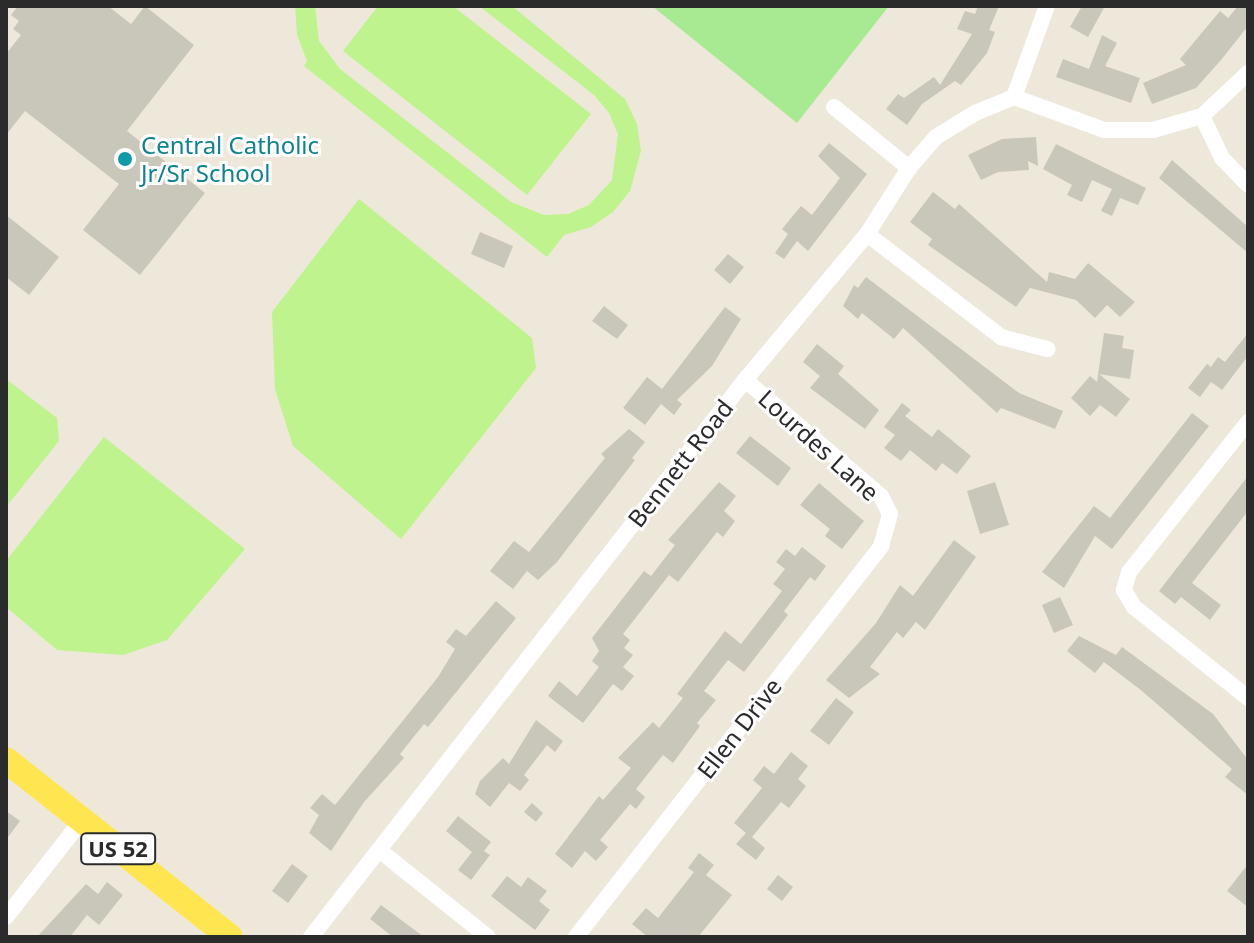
<!DOCTYPE html>
<html>
<head>
<meta charset="utf-8">
<style>
	body { margin:0 }
	#map { position:relative; width:1254px; height:943px; overflow:hidden; background:#eee8db; font-family:"Noto Sans",sans-serif }
	div>[style] { position:absolute }
	[style*='--x'] { left:calc(var(--x)*1px); top:calc(var(--y)*1px); width:calc(var(--w)*1px); rotate:calc(var(--a)*1deg) }
	.green>* { inset:0; background:#a8ea92 }
	.pitch>* { inset:0; background:#bff38d }
	.building>* { inset:0; background:#c9c6ba }
	.minor>* { height:16px; margin:-8px; padding:0 8px; transform-origin:8px; border-radius:8px; background:#fff }
	.primary>* { height:26px; margin:-13px; padding:0 13px; transform-origin:13px; border-radius:13px; background:#ffe54f }
	.dots>* { width:22px; height:22px; translate:-50% -50%; box-sizing:border-box; border:4px solid #fff; border-radius:50% }
	span { translate:-50% -50%; white-space:nowrap; text-align:center; line-height:1.15; -webkit-text-stroke:6px #fff; paint-order:stroke }
	.shield-label span { padding:2px 6px; background:#fff; border:2px solid; border-radius:6px; -webkit-text-stroke-width:0 }
	.shield-label { font-size:22px; color:#2b2b2b; font-weight:700 }
	.culture-label { font-size:24px; color:#0d838f }
	.left { translate:0 -50%; text-align:left }
	.street-label { font-size:24px; color:#2b2b2b }
	.frame { position:absolute; inset:0; border:8px solid #2b2b2b; pointer-events:none }
</style>
</head>
<body>
<div id="map">
	<div class="green">
		<div style="clip-path:polygon(652px 6px,889px 6px,797px 123px)"></div>
	</div>
	<div class="pitch">
		<div style="clip-path:polygon(295px 6px,315px 6px,319px 41px,340px 69px,511px 202px,544px 215px,568px 214px,589px 205px,612px 180px,618px 134px,609px 113px,594px 95px,479px 6px,512px 6px,625px 99px,637px 124px,641px 151px,630px 191px,613px 212px,591px 227px,564px 235px,547px 257px,304px 66px,307px 61px,297px 35px)"></div>
		<div style="clip-path:polygon(378px 6px,453px 6px,591px 114px,527px 195px,343px 51px)"></div>
		<div style="clip-path:polygon(359px 199px,532px 338px,536px 368px,401px 539px,293px 446px,275px 389px,272px 312px)"></div>
		<div style="clip-path:polygon(6px 379px,57px 418px,59px 441px,6px 507px)"></div>
		<div style="clip-path:polygon(104px 437px,245px 549px,167px 640px,123px 655px,57px 650px,6px 607px,6px 561px)"></div>
	</div>
	<div class="building">
		<div style="clip-path:polygon(18px 6px,108px 6px,131px 24px,145px 6px,194px 45px,127px 131px,205px 193px,140px 275px,83px 230px,119px 184px,25px 111px,6px 135px,6px 54px,21px 35px,13px 29px,19px 21px,11px 15px)"></div>
		<div style="clip-path:polygon(978px 6px,999px 6px,989px 30px,995px 32px,987px 53px,961px 85px,955px 81px,922px 104px,907px 125px,886px 109px,898px 94px,904px 98px,934px 77px,940px 85px,972px 34px,957px 29px,965px 11px,975px 14px)"></div>
		<div style="clip-path:polygon(1082px 6px,1105px 6px,1088px 37px,1070px 27px)"></div>
		<div style="clip-path:polygon(1238px 6px,1248px 6px,1248px 26px,1221px 60px,1196px 88px,1152px 104px,1143px 83px,1186px 65px,1180px 59px,1220px 11px,1228px 18px)"></div>
		<div style="clip-path:polygon(1102px 35px,1117px 43px,1105px 66px,1140px 78px,1131px 103px,1056px 77px,1063px 59px,1089px 69px)"></div>
		<div style="clip-path:polygon(1036px 137px,1038px 166px,1028px 161px,1029px 170px,998px 172px,981px 180px,968px 155px,1002px 139px)"></div>
		<div style="clip-path:polygon(829px 143px,867px 174px,808px 251px,797px 241px,784px 259px,775px 253px,788px 234px,782px 229px,801px 206px,812px 215px,840px 178px,818px 156px)"></div>
		<div style="clip-path:polygon(1056px 144px,1146px 188px,1138px 205px,1120px 198px,1112px 216px,1101px 211px,1112px 189px,1092px 180px,1082px 202px,1067px 195px,1072px 185px,1043px 169px)"></div>
		<div style="clip-path:polygon(1172px 160px,1248px 227px,1248px 253px,1159px 178px)"></div>
		<div style="clip-path:polygon(933px 192px,955px 209px,959px 204px,1047px 282px,1049px 272px,1075px 279px,1088px 263px,1135px 302px,1120px 317px,1107px 305px,1095px 318px,1076px 300px,1030px 288px,1016px 307px,928px 245px,932px 239px,910px 222px)"></div>
		<div style="clip-path:polygon(6px 215px,59px 257px,29px 295px,6px 277px)"></div>
		<div style="clip-path:polygon(480px 232px,513px 246px,504px 268px,471px 254px)"></div>
		<div style="clip-path:polygon(728px 254px,744px 267px,730px 284px,714px 270px)"></div>
		<div style="clip-path:polygon(866px 277px,1019px 393px,1063px 411px,1055px 429px,1001px 408px,997px 413px,903px 328px,894px 339px,862px 313px,858px 319px,843px 306px,854px 285px,858px 288px)"></div>
		<div style="clip-path:polygon(604px 306px,628px 325px,617px 339px,592px 321px)"></div>
		<div style="clip-path:polygon(725px 307px,741px 319px,712px 366px,677px 400px,682px 404px,674px 415px,661px 404px,645px 425px,623px 408px,647px 377px,662px 389px)"></div>
		<div style="clip-path:polygon(1104px 333px,1124px 336px,1122px 348px,1134px 350px,1130px 379px,1099px 374px,1130px 399px,1116px 417px,1100px 405px,1090px 416px,1071px 398px,1090px 376px,1097px 382px)"></div>
		<div style="clip-path:polygon(1248px 333px,1248px 356px,1222px 390px,1211px 382px,1200px 397px,1188px 388px,1207px 364px,1211px 367px,1218px 357px,1225px 362px)"></div>
		<div style="clip-path:polygon(817px 344px,844px 366px,838px 374px,879px 410px,865px 429px,810px 388px,820px 376px,803px 362px)"></div>
		<div style="clip-path:polygon(902px 403px,911px 410px,905px 416px,932px 437px,938px 429px,971px 456px,957px 474px,942px 463px,936px 471px,910px 450px,901px 461px,884px 448px,895px 435px,884px 427px)"></div>
		<div style="clip-path:polygon(1192px 413px,1209px 426px,1112px 549px,1095px 536px,1064px 588px,1042px 572px,1094px 506px,1110px 518px)"></div>
		<div style="clip-path:polygon(629px 429px,645px 442px,632px 458px,635px 460px,557px 562px,538px 580px,527px 571px,513px 589px,490px 571px,514px 541px,529px 552px,605px 458px,601px 454px)"></div>
		<div style="clip-path:polygon(750px 436px,791px 468px,778px 486px,736px 453px)"></div>
		<div style="clip-path:polygon(1248px 476px,1248px 511px,1192px 583px,1221px 605px,1210px 620px,1181px 597px,1175px 604px,1159px 591px)"></div>
		<div style="clip-path:polygon(719px 482px,736px 496px,724px 511px,735px 521px,723px 537px,717px 532px,678px 582px,669px 575px,623px 634px,630px 640px,624px 648px,633px 655px,623px 667px,634px 676px,622px 691px,613px 684px,583px 723px,548px 696px,559px 681px,577px 696px,599px 667px,592px 661px,599px 651px,592px 638px,644px 571px,651px 576px,675px 545px,668px 540px)"></div>
		<div style="clip-path:polygon(995px 482px,1009px 525px,980px 534px,967px 491px)"></div>
		<div style="clip-path:polygon(819px 483px,864px 521px,842px 549px,825px 536px,830px 529px,800px 505px)"></div>
		<div style="clip-path:polygon(954px 540px,976px 557px,925px 630px,916px 622px,903px 638px,897px 632px,870px 667px,880px 674px,849px 698px,826px 680px,876px 623px,900px 585px,913px 596px)"></div>
		<div style="clip-path:polygon(802px 547px,826px 566px,815px 581px,810px 577px,784px 611px,788px 615px,744px 672px,728px 660px,704px 691px,716px 700px,697px 723px,700px 726px,673px 763px,663px 755px,636px 789px,645px 797px,636px 809px,630px 804px,600px 840px,608px 847px,596px 861px,585px 851px,572px 868px,555px 854px,599px 796px,603px 800px,631px 768px,618px 758px,653px 722px,659px 728px,683px 698px,677px 694px,725px 631px,741px 644px,782px 591px,773px 584px,785px 569px,776px 562px,786px 549px,795px 556px)"></div>
		<div style="clip-path:polygon(1060px 597px,1073px 625px,1054px 633px,1042px 605px)"></div>
		<div style="clip-path:polygon(496px 601px,516px 618px,428px 727px,424px 724px,400px 754px,404px 758px,364px 802px,331px 851px,309px 833px,319px 815px,310px 808px,322px 794px,335px 805px,438px 677px,455px 649px,446px 642px,456px 629px,466px 636px)"></div>
		<div style="clip-path:polygon(1079px 636px,1116px 655px,1122px 647px,1213px 714px,1248px 760px,1248px 795px,1225px 777px,1232px 769px,1142px 691px,1104px 662px,1095px 673px,1067px 651px)"></div>
		<div style="clip-path:polygon(836px 698px,854px 712px,829px 745px,810px 731px)"></div>
		<div style="clip-path:polygon(536px 720px,563px 741px,555px 752px,547px 745px,524px 775px,529px 780px,520px 791px,509px 783px,490px 807px,475px 794px,480px 781px,503px 758px,509px 764px)"></div>
		<div style="clip-path:polygon(791px 752px,808px 766px,798px 779px,806px 786px,789px 808px,781px 802px,752px 837px,765px 848px,756px 860px,736px 844px,746px 833px,734px 823px,762px 788px,753px 780px,764px 766px,774px 774px)"></div>
		<div style="clip-path:polygon(532px 803px,543px 813px,536px 822px,524px 812px)"></div>
		<div style="clip-path:polygon(6px 811px,20px 821px,6px 840px)"></div>
		<div style="clip-path:polygon(458px 816px,491px 842px,484px 851px,490px 855px,471px 880px,458px 870px,472px 852px,446px 831px)"></div>
		<div style="clip-path:polygon(699px 853px,714px 865px,706px 875px,732px 895px,698px 937px,648px 937px,632px 924px,646px 908px,658px 918px,694px 872px,688px 868px)"></div>
		<div style="clip-path:polygon(292px 864px,308px 876px,288px 903px,272px 891px)"></div>
		<div style="clip-path:polygon(1248px 864px,1248px 907px,1227px 891px)"></div>
		<div style="clip-path:polygon(778px 875px,793px 887px,782px 901px,767px 889px)"></div>
		<div style="clip-path:polygon(507px 876px,521px 887px,528px 877px,547px 891px,539px 901px,550px 910px,535px 930px,491px 896px)"></div>
		<div style="clip-path:polygon(107px 882px,123px 895px,99px 925px,87px 915px,70px 937px,37px 937px,86px 884px,98px 894px)"></div>
		<div style="clip-path:polygon(381px 905px,424px 937px,393px 937px,370px 919px)"></div>
	</div>
	<div class="minor">
		<div style="--x:1014;--y:97;--w:96;--a:20.1"></div>
		<div style="--x:1104;--y:130;--w:49;--a:0"></div>
		<div style="--x:1153;--y:130;--w:51;--a:-15.9"></div>
		<div style="--x:1202;--y:116;--w:63;--a:-43.1"></div>
		<div style="--x:834;--y:107;--w:97;--a:39.1"></div>
		<div style="--x:1202;--y:116;--w:47;--a:64.5"></div>
		<div style="--x:1222;--y:158;--w:37;--a:46"></div>
		<div style="--x:867;--y:234;--w:169;--a:37.5"></div>
		<div style="--x:1001;--y:337;--w:48;--a:14.6"></div>
		<div style="--x:1248;--y:422;--w:191;--a:128.4"></div>
		<div style="--x:1129;--y:572;--w:19;--a:106"></div>
		<div style="--x:1124;--y:590;--w:20;--a:60"></div>
		<div style="--x:1134;--y:607;--w:146;--a:38.6"></div>
		<div style="--x:379;--y:850;--w:139;--a:38.6"></div>
		<div style="--x:6;--y:917;--w:123;--a:-51.9"></div>
		<div style="--x:311;--y:937;--w:706;--a:-52.08"></div>
		<div style="--x:745;--y:380;--w:190;--a:-50.1"></div>
		<div style="--x:867;--y:234;--w:78;--a:-57.5"></div>
		<div style="--x:909;--y:168;--w:41;--a:-48.9"></div>
		<div style="--x:936;--y:137;--w:46;--a:-31.6"></div>
		<div style="--x:975;--y:113;--w:42;--a:-22.3"></div>
		<div style="--x:1014;--y:97;--w:97;--a:-70.1"></div>
		<div style="--x:576;--y:937;--w:496;--a:-52"></div>
		<div style="--x:881;--y:546;--w:33;--a:-74"></div>
		<div style="--x:890;--y:514;--w:20;--a:-117"></div>
		<div style="--x:881;--y:496;--w:179;--a:-139.5"></div>
	</div>
	<div class="primary">
		<div style="--x:6;--y:760;--w:285;--a:38.3"></div>
	</div>
	<div class="dots">
		<div style="left:125px;top:159px;background:#0f9aa8"></div>
	</div>
	<div class="shield-label">
		<span style="left:118px;top:849px">US 52</span>
	</div>
	<div class="culture-label">
		<span class="left" style="left:141px;top:159px">Central Catholic<br>Jr/Sr School</span>
	</div>
	<div class="street-label">
		<span style="left:819px;top:445px;rotate:42deg">Lourdes Lane</span>
		<span style="left:680px;top:463px;rotate:-52deg">Bennett Road</span>
		<span style="left:739px;top:728px;rotate:-52deg">Ellen Drive</span>
	</div>
	<div class="frame"></div>
</div>
</body>
</html>
